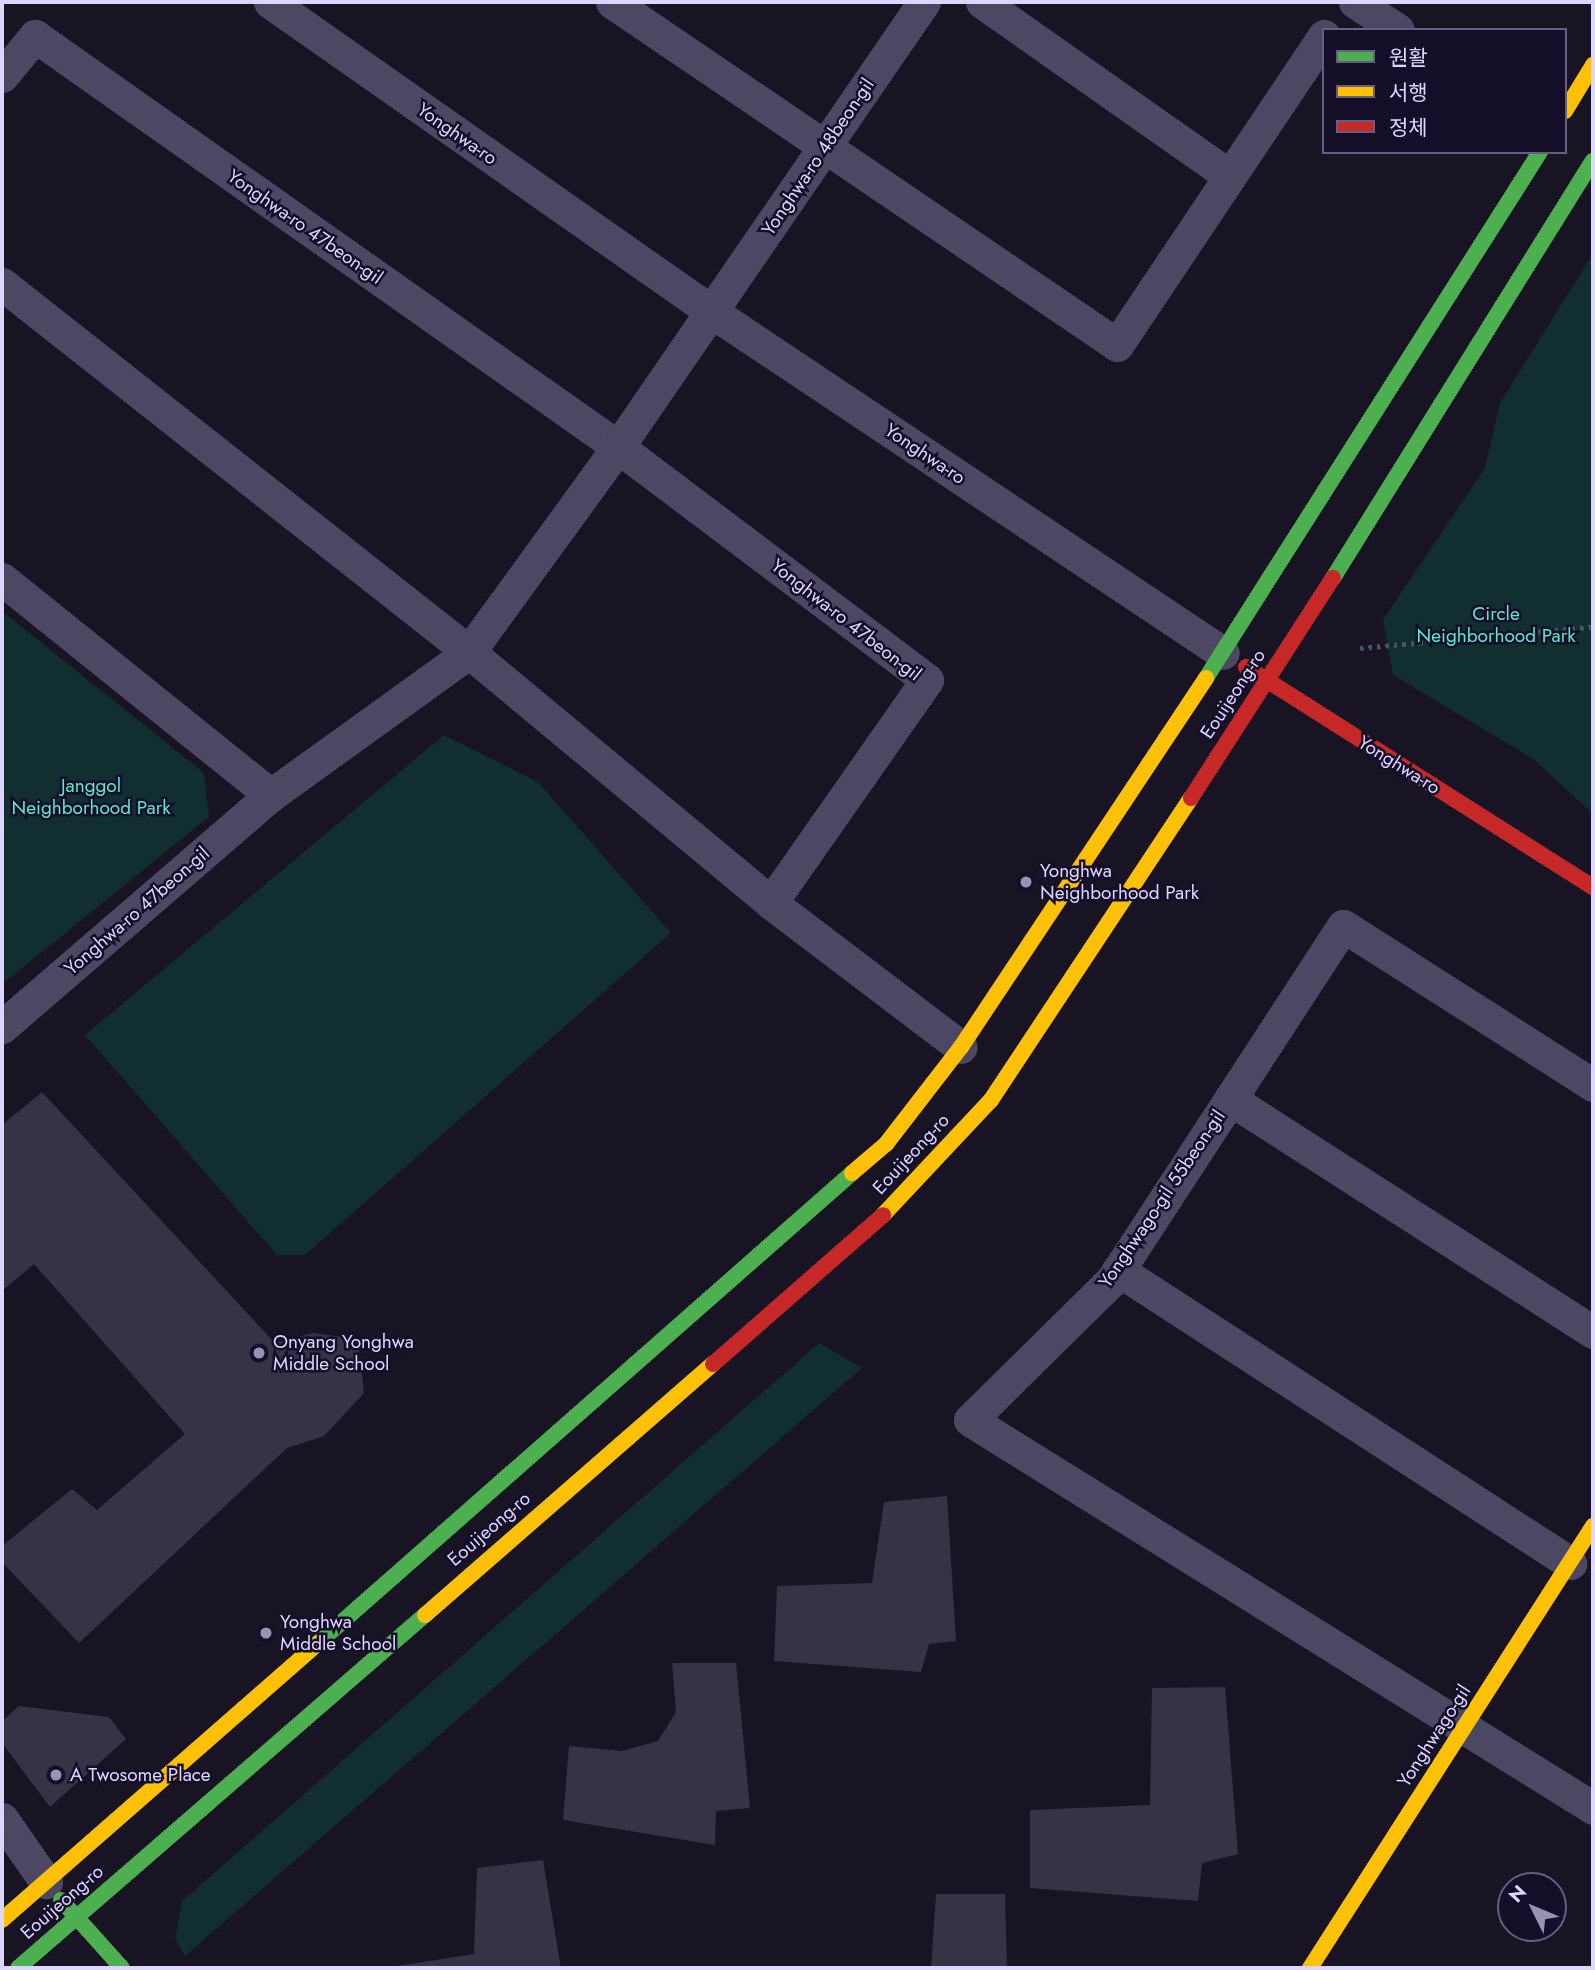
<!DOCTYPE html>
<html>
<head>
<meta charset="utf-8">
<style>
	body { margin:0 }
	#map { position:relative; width:1595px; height:1970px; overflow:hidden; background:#181423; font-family:Jost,"Noto Sans KR",sans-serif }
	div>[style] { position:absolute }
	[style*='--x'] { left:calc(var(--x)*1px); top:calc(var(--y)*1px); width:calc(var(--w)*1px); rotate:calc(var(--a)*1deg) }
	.green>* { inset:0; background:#112e31 }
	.building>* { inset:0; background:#373245 }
	.path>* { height:4.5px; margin-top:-2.25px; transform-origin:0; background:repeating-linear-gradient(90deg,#475464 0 3.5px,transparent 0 8.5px) }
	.street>* { height:33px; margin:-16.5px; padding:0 16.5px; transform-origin:16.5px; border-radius:16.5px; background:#4c4864 }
	.fast>* { height:16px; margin:-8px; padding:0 8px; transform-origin:8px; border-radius:8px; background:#4caf50 }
	.slow>* { height:16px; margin:-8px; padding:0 8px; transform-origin:8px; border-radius:8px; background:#ffc107 }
	.jam>* { height:16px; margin:-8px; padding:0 8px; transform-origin:8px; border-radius:8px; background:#c62828 }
	.dots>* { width:19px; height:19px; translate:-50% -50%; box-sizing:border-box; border:4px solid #150e29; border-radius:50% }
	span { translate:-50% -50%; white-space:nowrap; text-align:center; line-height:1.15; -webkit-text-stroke:5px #150e29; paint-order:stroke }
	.street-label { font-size:19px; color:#ded6ff }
	.park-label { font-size:19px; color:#58e9d1 }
	.poi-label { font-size:19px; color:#ded6ff }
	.left { translate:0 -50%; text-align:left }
	.frame { position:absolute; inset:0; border:4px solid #ded6ff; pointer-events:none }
	.legend { position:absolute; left:1322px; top:28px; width:245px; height:126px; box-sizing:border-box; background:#150e29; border:2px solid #655e7f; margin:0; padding:9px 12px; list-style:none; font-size:21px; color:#ded6ff }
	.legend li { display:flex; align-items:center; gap:14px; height:35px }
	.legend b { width:35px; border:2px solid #655e7f }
	.north { position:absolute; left:1497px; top:1872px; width:70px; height:70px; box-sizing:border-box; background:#150e29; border:2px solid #655e7f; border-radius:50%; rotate:313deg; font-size:19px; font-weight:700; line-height:28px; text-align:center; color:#ded6ff }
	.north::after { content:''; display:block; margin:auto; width:24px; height:32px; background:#9992b2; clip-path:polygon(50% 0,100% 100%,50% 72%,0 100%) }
</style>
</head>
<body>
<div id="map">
	<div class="green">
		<div style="clip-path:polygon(1593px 254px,1593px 814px,1533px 759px,1393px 675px,1383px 620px,1485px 468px,1500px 403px)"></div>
		<div style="clip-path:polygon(2px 611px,204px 773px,209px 817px,2px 984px)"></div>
		<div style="clip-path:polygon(444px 735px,538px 782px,671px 933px,305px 1255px,277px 1255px,85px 1035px)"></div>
		<div style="clip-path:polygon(819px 1343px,862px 1368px,185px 1956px,175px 1939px,182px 1901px)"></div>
	</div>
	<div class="building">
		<div style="clip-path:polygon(42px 1092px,275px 1343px,313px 1333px,358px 1339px,364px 1393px,324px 1436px,287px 1448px,79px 1643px,2px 1562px,2px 1546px,72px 1489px,97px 1510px,185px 1434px,34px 1264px,2px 1291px,2px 1125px)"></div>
		<div style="clip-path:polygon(947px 1496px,956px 1641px,929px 1644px,921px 1672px,774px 1661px,777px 1586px,872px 1583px,884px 1502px)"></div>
		<div style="clip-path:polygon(672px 1663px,736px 1663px,750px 1808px,716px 1811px,715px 1845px,563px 1820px,569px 1746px,622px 1751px,658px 1741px,676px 1712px)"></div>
		<div style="clip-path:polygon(1225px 1687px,1238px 1854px,1202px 1863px,1198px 1901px,1030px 1888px,1030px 1810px,1150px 1805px,1152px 1688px)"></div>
		<div style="clip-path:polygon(19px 1706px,109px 1717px,126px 1739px,50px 1807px,2px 1743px,2px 1721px)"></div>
		<div style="clip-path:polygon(543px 1860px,561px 1968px,385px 1968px,474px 1954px,477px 1868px)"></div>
		<div style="clip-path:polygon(936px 1894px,1005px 1894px,1007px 1968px,931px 1968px)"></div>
	</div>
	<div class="path">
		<div style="--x:1360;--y:648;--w:234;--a:-5.2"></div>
	</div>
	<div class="street">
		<div style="--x:270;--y:2;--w:540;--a:35.04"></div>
		<div style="--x:712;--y:312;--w:614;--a:33.72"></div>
		<div style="--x:612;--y:2;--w:610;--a:34.18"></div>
		<div style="--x:1117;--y:345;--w:372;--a:-56.2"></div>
		<div style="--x:982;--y:2;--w:303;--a:35.1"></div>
		<div style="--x:1355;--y:2;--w:51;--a:33.1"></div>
		<div style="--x:2;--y:76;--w:52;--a:-50.5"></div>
		<div style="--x:35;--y:36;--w:713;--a:35.18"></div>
		<div style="--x:618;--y:447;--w:387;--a:37"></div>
		<div style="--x:927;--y:680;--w:272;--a:125"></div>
		<div style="--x:2;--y:284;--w:595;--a:38.24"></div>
		<div style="--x:469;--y:652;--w:393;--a:39.7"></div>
		<div style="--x:771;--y:903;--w:238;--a:37.2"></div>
		<div style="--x:2;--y:579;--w:345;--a:38.8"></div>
		<div style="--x:2;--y:1027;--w:355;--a:-40.8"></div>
		<div style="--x:271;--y:795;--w:244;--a:-35.8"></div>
		<div style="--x:469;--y:652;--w:253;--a:-54"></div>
		<div style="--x:618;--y:447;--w:540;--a:-55.49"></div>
		<div style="--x:1593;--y:1085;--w:296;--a:-147.5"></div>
		<div style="--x:1343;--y:926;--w:423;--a:123.1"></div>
		<div style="--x:1112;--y:1280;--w:199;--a:135.4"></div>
		<div style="--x:970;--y:1420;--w:734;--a:31.91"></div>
		<div style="--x:1230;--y:1099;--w:431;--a:32.7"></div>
		<div style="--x:1118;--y:1270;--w:539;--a:32.95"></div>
		<div style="--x:2;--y:1819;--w:77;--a:55.1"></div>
	</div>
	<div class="fast">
		<div style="--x:1333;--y:578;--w:491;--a:-58.1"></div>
		<div style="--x:1206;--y:678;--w:623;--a:-57.59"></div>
		<div style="--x:318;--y:1643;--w:711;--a:-41.35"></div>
		<div style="--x:61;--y:1900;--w:91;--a:48.1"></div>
		<div style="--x:18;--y:1968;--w:539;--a:-40.94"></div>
	</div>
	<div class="slow">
		<div style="--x:1565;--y:111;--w:54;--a:-58.7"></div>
		<div style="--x:852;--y:1173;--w:45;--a:-40.5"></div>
		<div style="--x:886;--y:1144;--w:123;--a:-52.3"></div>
		<div style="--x:961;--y:1047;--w:443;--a:-56.4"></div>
		<div style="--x:883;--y:1215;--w:158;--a:-46.8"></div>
		<div style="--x:991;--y:1100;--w:362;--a:-56.5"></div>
		<div style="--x:425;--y:1615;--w:382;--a:-41.1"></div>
		<div style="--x:2;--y:1920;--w:420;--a:-41.2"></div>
		<div style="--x:1310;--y:1968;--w:525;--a:-57.37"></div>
	</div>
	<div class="jam">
		<div style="--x:1246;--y:667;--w:411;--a:32.4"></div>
		<div style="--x:1191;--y:798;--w:262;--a:-57.2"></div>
		<div style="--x:713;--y:1364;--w:226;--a:-41.2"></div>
	</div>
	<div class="dots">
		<div style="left:1026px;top:882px;background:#9992b2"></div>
		<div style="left:259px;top:1353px;background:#9992b2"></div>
		<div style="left:266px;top:1633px;background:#9992b2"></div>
		<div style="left:56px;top:1775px;background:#9992b2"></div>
	</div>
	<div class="street-label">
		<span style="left:457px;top:134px;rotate:35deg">Yonghwa-ro</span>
		<span style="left:818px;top:157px;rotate:-56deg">Yonghwa-ro 48beon-gil</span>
		<span style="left:305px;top:227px;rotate:35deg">Yonghwa-ro 47beon-gil</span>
		<span style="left:925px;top:454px;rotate:34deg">Yonghwa-ro</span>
		<span style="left:846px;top:620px;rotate:38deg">Yonghwa-ro 47beon-gil</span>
		<span style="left:1233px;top:694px;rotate:-57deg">Eouijeong-ro</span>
		<span style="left:1399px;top:765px;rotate:32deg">Yonghwa-ro</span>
		<span style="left:137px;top:911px;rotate:-41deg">Yonghwa-ro 47beon-gil</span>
		<span style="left:911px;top:1154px;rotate:-47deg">Eouijeong-ro</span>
		<span style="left:1162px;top:1199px;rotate:-56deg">Yonghwago-gil 55beon-gil</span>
		<span style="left:489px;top:1529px;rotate:-41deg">Eouijeong-ro</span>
		<span style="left:1434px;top:1736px;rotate:-57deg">Yonghwago-gil</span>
		<span style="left:62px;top:1902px;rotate:-41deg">Eouijeong-ro</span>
	</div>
	<div class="park-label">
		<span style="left:1496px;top:625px">Circle<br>Neighborhood Park</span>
		<span style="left:91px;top:797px">Janggol<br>Neighborhood Park</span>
	</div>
	<div class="poi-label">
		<span class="left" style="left:1040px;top:882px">Yonghwa<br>Neighborhood Park</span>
		<span class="left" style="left:273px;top:1353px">Onyang Yonghwa<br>Middle School</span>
		<span class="left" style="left:280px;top:1633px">Yonghwa<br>Middle School</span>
		<span class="left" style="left:70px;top:1775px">A Twosome Place</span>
	</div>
	<div class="frame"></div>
	<ul class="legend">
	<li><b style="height:9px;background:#4caf50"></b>원활</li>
	<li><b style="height:9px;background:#ffc107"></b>서행</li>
	<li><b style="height:9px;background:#c62828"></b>정체</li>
	</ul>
	<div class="north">N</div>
</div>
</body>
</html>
